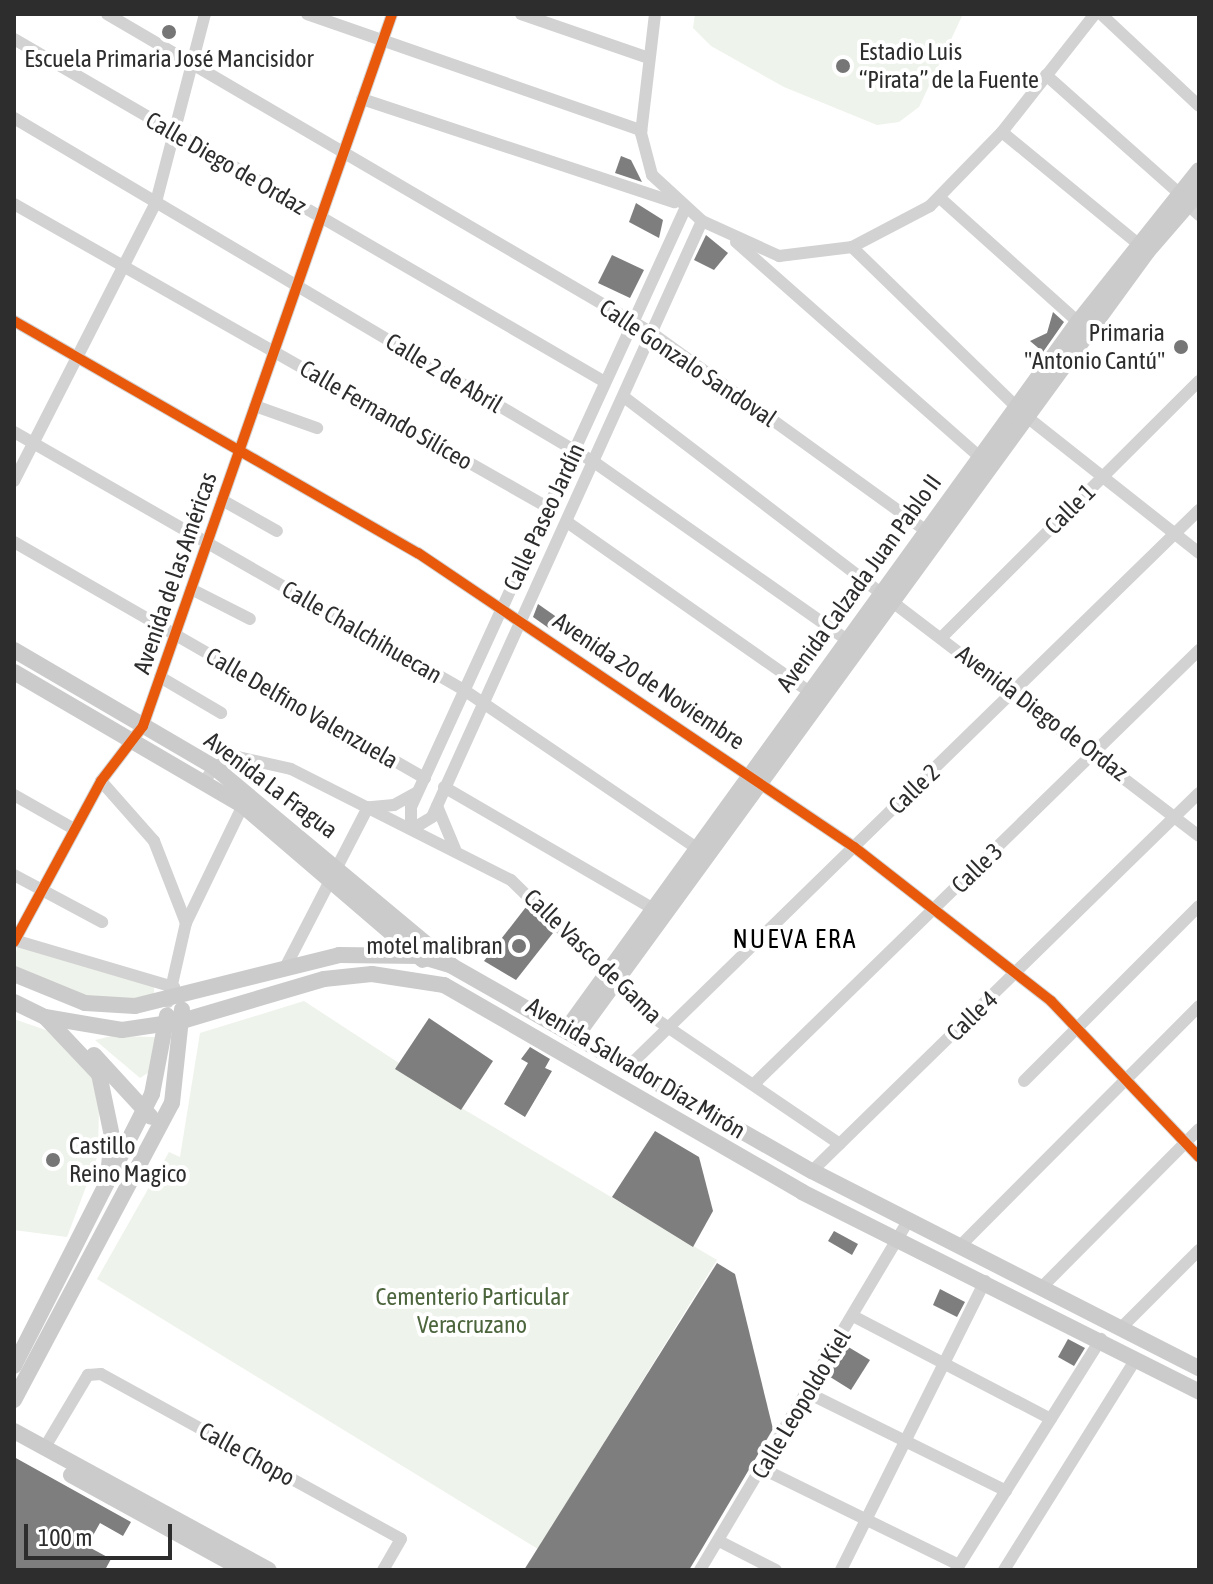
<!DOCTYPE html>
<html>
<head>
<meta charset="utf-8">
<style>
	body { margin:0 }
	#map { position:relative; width:1213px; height:1584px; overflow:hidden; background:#fff; font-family:"Asap Condensed",sans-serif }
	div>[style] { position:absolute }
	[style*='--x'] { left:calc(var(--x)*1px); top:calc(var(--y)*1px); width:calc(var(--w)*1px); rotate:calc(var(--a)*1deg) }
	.green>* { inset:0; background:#eef3eb }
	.building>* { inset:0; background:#7e7e7e }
	.street>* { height:12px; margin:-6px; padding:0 6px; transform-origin:6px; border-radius:6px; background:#d2d2d2 }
	.secondary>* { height:16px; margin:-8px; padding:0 8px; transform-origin:8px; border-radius:8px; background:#cbcbcb }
	.cycleway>* { height:10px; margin:-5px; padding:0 5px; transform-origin:5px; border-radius:5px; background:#e8590c }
	.dots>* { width:22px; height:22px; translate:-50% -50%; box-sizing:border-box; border:4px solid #fff; border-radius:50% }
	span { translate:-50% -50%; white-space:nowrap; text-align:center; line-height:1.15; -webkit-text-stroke:8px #fff; paint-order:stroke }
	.poi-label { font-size:24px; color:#2d2d2d }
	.left { translate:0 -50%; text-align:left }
	.right { translate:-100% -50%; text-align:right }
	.street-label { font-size:24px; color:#2d2d2d }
	.park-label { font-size:24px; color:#4c653d }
	.neighbourhood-label { font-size:26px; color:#000; letter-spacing:2px }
	.frame { position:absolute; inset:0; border:16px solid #2d2d2d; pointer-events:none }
	.scale { position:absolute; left:24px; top:1524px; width:148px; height:36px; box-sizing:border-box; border:4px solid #2d2d2d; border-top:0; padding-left:10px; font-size:24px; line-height:28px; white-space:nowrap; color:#2d2d2d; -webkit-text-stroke:6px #fff; paint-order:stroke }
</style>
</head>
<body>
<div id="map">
	<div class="green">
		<div style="clip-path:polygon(695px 14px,963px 14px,919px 107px,899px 122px,877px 125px,784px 87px,711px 46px,693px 28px)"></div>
		<div style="clip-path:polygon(17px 946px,154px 985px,154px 997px,109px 1003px,57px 991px,14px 967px)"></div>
		<div style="clip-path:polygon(304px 1001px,399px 1063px,396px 1069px,717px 1260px,538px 1549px,97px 1279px,169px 1152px,180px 1157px,200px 1033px)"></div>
		<div style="clip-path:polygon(14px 1019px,60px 1035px,90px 1070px,99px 1105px,98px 1155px,67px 1237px,14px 1230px)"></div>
		<div style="clip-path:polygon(112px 1036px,156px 1037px,157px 1067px,140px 1078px,95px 1040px)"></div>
	</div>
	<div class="building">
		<div style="clip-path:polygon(621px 156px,631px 160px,642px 182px,615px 173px)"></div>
		<div style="clip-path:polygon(636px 203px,663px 220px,659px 238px,629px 222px)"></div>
		<div style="clip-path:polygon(706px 235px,728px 253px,714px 270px,694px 260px)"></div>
		<div style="clip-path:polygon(612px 255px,644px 270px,630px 298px,598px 283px)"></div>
		<div style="clip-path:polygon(1053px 312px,1064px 322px,1043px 352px,1030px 341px,1047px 333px)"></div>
		<div style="clip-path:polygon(538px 604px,558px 618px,550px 629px,533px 617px)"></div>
		<div style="clip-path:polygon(526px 907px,553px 933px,516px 980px,484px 961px)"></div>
		<div style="clip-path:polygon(429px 1018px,493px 1061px,461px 1110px,395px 1069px)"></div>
		<div style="clip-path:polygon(530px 1047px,550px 1059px,545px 1068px,552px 1071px,525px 1117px,504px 1104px,528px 1063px,521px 1059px)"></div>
		<div style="clip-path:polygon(655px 1131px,699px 1157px,713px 1211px,693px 1247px,612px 1197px)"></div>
		<div style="clip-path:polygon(834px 1231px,858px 1244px,852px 1255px,828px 1241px)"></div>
		<div style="clip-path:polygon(717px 1263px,735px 1274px,773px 1429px,700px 1552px,689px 1570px,524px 1570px)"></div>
		<div style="clip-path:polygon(940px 1289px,965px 1302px,957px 1317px,933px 1305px)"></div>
		<div style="clip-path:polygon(1068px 1339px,1085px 1348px,1074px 1366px,1058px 1357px)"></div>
		<div style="clip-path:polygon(845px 1345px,870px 1360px,851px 1390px,827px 1375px)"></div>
		<div style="clip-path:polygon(14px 1457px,131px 1522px,123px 1536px,100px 1523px,87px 1546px,111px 1559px,105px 1570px,14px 1570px)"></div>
	</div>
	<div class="street">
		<div style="--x:107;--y:14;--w:631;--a:30.34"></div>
		<div style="--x:652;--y:333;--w:345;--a:35.8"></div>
		<div style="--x:307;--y:14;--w:354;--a:19.2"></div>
		<div style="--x:521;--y:14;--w:132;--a:19"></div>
		<div style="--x:655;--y:14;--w:120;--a:96.7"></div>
		<div style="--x:641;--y:133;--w:43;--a:75.3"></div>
		<div style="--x:652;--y:175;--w:68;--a:42.6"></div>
		<div style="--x:702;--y:221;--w:85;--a:24.4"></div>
		<div style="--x:779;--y:256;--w:74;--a:-7"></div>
		<div style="--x:852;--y:247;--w:88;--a:-27.7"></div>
		<div style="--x:930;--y:206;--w:103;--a:-45.8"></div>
		<div style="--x:1002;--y:132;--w:150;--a:-51.8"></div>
		<div style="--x:1101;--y:14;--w:134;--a:43.2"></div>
		<div style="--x:14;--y:39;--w:683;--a:30.13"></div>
		<div style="--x:1046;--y:75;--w:178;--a:41.6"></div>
		<div style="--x:362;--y:99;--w:329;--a:18.3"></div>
		<div style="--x:14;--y:118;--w:674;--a:30.67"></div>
		<div style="--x:594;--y:462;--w:318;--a:35.1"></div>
		<div style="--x:1002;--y:132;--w:175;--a:39.4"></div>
		<div style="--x:940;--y:198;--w:186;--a:41.9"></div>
		<div style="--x:14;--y:204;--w:615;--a:29.61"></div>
		<div style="--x:1188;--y:205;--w:15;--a:42"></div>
		<div style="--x:736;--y:242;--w:325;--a:41.4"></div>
		<div style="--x:852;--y:247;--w:244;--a:44.2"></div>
		<div style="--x:1027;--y:417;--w:219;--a:38.3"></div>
		<div style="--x:14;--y:321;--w:466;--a:29.9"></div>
		<div style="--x:418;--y:553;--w:526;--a:33.99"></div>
		<div style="--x:854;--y:847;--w:250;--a:38"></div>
		<div style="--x:1051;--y:1001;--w:215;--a:46.5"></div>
		<div style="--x:624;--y:397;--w:723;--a:37.36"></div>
		<div style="--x:255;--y:406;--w:66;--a:19.5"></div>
		<div style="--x:14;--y:432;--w:519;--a:29.83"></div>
		<div style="--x:464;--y:690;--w:283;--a:34.2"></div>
		<div style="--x:14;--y:481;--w:313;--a:-63"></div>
		<div style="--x:156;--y:202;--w:194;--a:-75.4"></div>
		<div style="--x:222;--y:500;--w:63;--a:29.4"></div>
		<div style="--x:567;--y:522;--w:297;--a:35"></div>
		<div style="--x:14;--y:542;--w:474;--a:29.9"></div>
		<div style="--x:191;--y:589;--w:66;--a:27"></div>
		<div style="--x:942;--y:637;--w:363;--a:-44.9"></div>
		<div style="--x:160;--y:677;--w:71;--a:30.5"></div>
		<div style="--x:101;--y:781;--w:80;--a:48.5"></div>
		<div style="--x:154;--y:841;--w:88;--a:68.7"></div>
		<div style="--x:205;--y:781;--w:17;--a:-57"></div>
		<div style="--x:214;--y:767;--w:26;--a:-23"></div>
		<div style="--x:238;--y:757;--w:54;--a:12.8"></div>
		<div style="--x:291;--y:769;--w:246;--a:26.8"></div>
		<div style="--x:511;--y:880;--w:190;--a:44.4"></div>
		<div style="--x:647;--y:1013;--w:233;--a:34.2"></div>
		<div style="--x:444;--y:787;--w:243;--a:30.2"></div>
		<div style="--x:14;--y:795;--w:69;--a:29.5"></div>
		<div style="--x:437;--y:806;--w:47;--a:67.3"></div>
		<div style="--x:372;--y:807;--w:22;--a:-5"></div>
		<div style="--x:394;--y:805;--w:26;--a:-29"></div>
		<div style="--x:411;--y:826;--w:19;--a:-90"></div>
		<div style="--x:411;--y:807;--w:658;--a:-65.38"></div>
		<div style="--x:414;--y:828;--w:21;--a:-31"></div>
		<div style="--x:432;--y:817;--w:654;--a:-65.63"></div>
		<div style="--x:14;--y:875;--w:100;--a:28.1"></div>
		<div style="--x:14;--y:940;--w:167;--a:16.4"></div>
		<div style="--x:14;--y:942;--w:183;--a:-61.6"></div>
		<div style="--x:101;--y:781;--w:69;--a:-52.6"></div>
		<div style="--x:143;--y:726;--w:754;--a:-70.72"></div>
		<div style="--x:286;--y:966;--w:179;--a:-62.7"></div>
		<div style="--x:168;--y:1002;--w:81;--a:-77.2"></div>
		<div style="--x:186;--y:923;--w:138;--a:-64.2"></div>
		<div style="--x:628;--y:1067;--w:798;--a:-44.29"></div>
		<div style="--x:1024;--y:1081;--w:247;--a:-45"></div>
		<div style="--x:754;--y:1084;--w:622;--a:-44.28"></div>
		<div style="--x:812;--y:1171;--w:541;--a:-44.33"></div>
		<div style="--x:962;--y:1244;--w:336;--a:-45.1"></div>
		<div style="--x:1043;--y:1286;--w:221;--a:-45.2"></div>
		<div style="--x:853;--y:1316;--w:223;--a:27.5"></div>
		<div style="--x:1122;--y:1327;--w:109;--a:-45"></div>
		<div style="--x:808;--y:1393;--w:221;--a:26.3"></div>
		<div style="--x:45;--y:1447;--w:84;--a:-59.2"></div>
		<div style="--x:88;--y:1375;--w:13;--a:-4"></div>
		<div style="--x:101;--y:1374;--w:342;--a:28.8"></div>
		<div style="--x:401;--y:1539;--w:36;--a:120"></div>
		<div style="--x:763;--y:1469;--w:218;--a:26.1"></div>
		<div style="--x:719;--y:1541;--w:64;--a:27"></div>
		<div style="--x:700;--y:1570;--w:409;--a:-59.2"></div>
		<div style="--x:841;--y:1570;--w:323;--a:-63.5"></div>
		<div style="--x:956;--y:1570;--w:273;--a:-57.9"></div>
		<div style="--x:1004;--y:1570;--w:249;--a:-58"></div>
	</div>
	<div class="secondary">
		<div style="--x:14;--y:650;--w:232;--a:30.3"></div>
		<div style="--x:214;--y:767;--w:306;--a:39.8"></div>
		<div style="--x:14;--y:672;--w:264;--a:30.3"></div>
		<div style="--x:242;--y:805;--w:238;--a:40.6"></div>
		<div style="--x:14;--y:974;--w:77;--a:22.2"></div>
		<div style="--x:85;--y:1003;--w:50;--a:3.4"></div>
		<div style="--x:135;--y:1006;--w:210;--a:-14"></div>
		<div style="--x:339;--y:955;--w:81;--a:0.7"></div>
		<div style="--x:420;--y:956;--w:34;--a:17"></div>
		<div style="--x:452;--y:966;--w:414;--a:29.7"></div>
		<div style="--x:812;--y:1171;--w:434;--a:27"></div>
		<div style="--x:14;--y:1002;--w:34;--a:26"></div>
		<div style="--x:45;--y:1017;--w:78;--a:9.6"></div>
		<div style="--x:122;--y:1030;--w:61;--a:-8.5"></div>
		<div style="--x:182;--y:1021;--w:148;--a:-16.5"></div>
		<div style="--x:324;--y:979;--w:48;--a:-5.9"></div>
		<div style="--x:372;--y:974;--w:73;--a:8.7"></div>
		<div style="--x:444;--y:985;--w:414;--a:30"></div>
		<div style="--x:802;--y:1192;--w:445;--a:26.7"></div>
		<div style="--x:46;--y:1018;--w:77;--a:46.6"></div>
		<div style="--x:99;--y:1074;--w:63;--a:78.2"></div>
		<div style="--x:112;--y:1136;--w:40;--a:95.7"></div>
		<div style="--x:566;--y:1030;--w:874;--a:-54.13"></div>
		<div style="--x:1078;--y:322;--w:194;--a:-51.5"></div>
		<div style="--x:576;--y:1036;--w:970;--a:-53.93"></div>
		<div style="--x:1147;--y:252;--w:79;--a:-49.1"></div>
		<div style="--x:94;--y:1055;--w:84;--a:47.4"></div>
		<div style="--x:14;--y:1366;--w:305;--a:-63.1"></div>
		<div style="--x:152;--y:1094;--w:80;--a:-79.2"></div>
		<div style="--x:14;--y:1400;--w:336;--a:-62"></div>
		<div style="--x:172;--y:1103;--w:94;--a:-83.9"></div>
		<div style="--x:14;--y:1431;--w:290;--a:28.6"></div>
		<div style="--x:71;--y:1475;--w:197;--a:28.8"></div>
	</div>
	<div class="cycleway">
		<div style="--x:14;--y:321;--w:466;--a:29.9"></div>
		<div style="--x:418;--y:553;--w:526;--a:33.99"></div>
		<div style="--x:854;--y:847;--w:250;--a:38"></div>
		<div style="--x:1051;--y:1001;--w:215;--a:46.5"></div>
		<div style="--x:14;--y:942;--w:183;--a:-61.6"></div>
		<div style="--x:101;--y:781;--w:69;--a:-52.6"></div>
		<div style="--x:143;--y:726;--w:754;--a:-70.72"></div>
	</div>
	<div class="dots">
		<div style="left:169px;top:32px;background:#767676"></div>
		<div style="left:843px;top:66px;background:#767676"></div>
		<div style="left:1181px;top:347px;background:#767676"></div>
		<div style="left:519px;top:946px;background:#767676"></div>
		<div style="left:53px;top:1160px;background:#767676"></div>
	</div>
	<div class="poi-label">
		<span class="left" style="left:859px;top:66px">Estadio Luis<br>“Pirata” de la Fuente</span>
		<span style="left:169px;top:59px">Escuela Primaria José Mancisidor</span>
		<span class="right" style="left:1165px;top:347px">Primaria<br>"Antonio Cantú"</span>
		<span class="right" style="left:503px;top:946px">motel malibran</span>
		<span class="left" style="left:69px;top:1160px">Castillo<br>Reino Magico</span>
	</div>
	<div class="street-label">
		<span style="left:226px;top:163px;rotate:30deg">Calle Diego de Ordaz</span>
		<span style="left:688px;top:363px;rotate:34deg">Calle Gonzalo Sandoval</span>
		<span style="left:444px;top:373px;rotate:31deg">Calle 2 de Abril</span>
		<span style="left:386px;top:415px;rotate:30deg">Calle Fernando Silíceo</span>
		<span style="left:1070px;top:509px;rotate:-45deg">Calle 1</span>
		<span style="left:544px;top:517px;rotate:-65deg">Calle Paseo Jardín</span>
		<span style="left:175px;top:573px;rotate:-71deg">Avenida de las Américas</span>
		<span style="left:859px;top:583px;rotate:-54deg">Avenida Calzada Juan Pablo II</span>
		<span style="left:362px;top:632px;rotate:30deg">Calle Chalchihuecan</span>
		<span style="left:649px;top:681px;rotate:34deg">Avenida 20 de Noviembre</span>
		<span style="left:302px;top:708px;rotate:30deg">Calle Delfino Valenzuela</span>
		<span style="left:1042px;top:713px;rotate:37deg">Avenida Diego de Ordaz</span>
		<span style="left:271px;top:785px;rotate:37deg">Avenida La Fragua</span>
		<span style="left:914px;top:789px;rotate:-44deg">Calle 2</span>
		<span style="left:977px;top:868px;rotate:-44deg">Calle 3</span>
		<span style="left:593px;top:956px;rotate:44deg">Calle Vasco de Gama</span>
		<span style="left:972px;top:1016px;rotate:-44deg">Calle 4</span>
		<span style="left:636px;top:1068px;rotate:31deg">Avenida Salvador Díaz Mirón</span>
		<span style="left:801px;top:1404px;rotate:-59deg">Calle Leopoldo Kiel</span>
		<span style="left:247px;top:1454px;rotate:29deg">Calle Chopo</span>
	</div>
	<div class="park-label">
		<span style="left:472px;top:1311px">Cementerio Particular<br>Veracruzano</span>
	</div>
	<div class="neighbourhood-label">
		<span style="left:795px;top:940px">NUEVA ERA</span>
	</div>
	<div class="frame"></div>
	<div class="scale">100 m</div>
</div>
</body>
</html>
